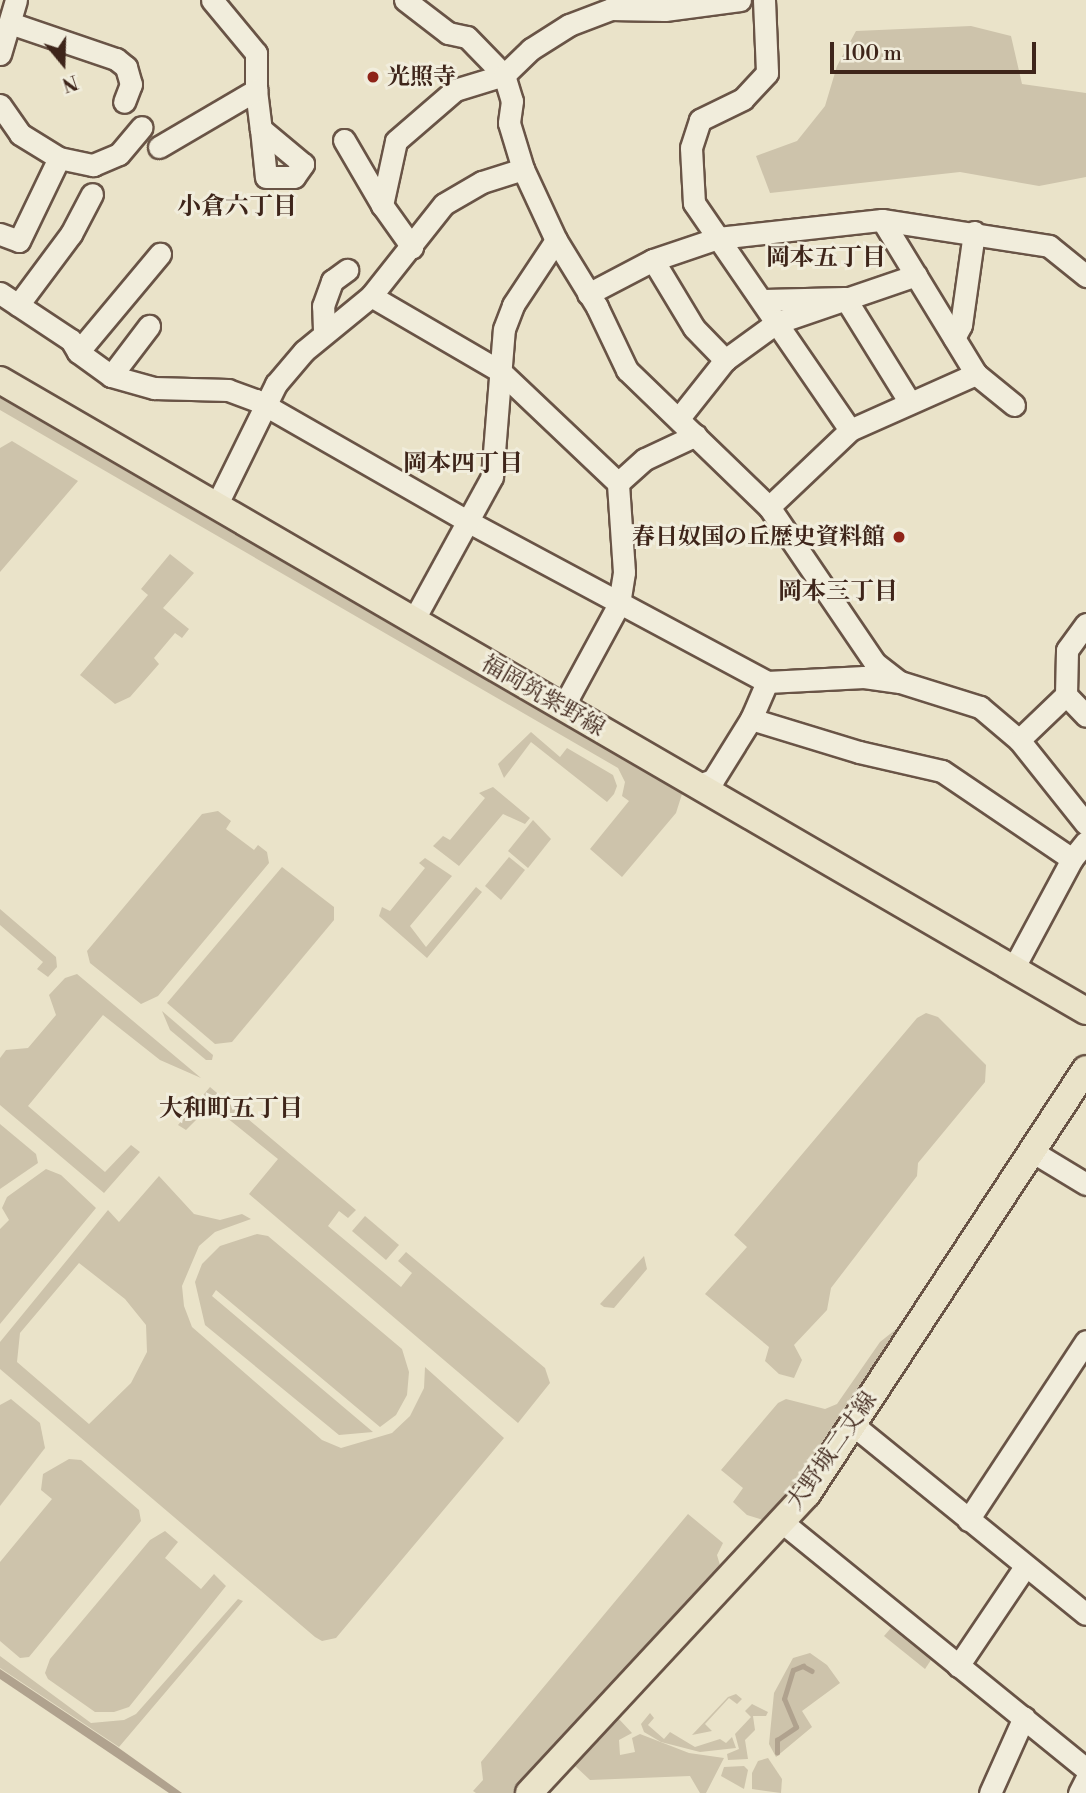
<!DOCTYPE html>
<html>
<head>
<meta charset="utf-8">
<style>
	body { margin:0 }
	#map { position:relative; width:1086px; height:1793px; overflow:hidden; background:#eae3c9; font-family:"Libre Bodoni","Noto Serif JP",serif }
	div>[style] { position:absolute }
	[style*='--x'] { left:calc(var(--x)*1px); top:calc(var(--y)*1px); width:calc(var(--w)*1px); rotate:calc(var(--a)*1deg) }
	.green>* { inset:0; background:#cdc3ab }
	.water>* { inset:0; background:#b0a28e }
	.stream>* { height:4.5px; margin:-2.25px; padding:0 2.25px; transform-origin:2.25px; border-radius:2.25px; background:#b0a28e }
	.roads { filter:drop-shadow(2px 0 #695446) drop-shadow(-2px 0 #695446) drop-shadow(0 2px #695446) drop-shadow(0 -2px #695446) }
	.minor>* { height:21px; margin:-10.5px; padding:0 10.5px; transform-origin:10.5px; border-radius:10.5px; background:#f1eddc }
	.major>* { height:26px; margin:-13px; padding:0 13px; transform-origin:13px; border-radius:13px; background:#eae3c9 }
	.dots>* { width:19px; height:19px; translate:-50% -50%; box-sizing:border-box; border:4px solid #f1eddc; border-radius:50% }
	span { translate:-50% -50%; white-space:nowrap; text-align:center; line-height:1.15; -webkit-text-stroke:6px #f1eddc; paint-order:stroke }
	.poi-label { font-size:23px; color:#3e251a; font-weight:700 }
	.left { translate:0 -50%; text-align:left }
	.right { translate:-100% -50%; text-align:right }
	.street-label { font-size:23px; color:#3e251a }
	.neighbourhood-label { font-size:24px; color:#3e251a; font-weight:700 }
	.north { position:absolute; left:28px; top:28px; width:70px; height:70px; -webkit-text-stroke:5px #f1eddc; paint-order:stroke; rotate:161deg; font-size:19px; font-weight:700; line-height:28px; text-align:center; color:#3e251a }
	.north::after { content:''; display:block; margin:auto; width:24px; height:32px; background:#3e251a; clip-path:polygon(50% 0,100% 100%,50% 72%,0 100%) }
	.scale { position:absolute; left:830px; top:42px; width:206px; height:32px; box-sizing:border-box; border:4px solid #3e251a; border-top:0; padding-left:9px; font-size:21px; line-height:24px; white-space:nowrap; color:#3e251a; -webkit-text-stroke:5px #f1eddc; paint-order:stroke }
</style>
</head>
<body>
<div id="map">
	<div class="green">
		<div style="clip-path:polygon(971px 26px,1011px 36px,1022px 84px,1086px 93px,1086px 177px,1039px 186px,960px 172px,770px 193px,756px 156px,797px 141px,825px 106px,837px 66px,856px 31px)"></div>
		<div style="clip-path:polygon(0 398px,682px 794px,676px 813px,622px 877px,590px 849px,629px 801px,622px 796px,625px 782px,618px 768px,0 410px)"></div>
		<div style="clip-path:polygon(12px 441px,78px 481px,0 572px,0 448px)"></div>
		<div style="clip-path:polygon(170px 554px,194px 573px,163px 608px,189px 629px,182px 638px,175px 633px,154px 658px,159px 664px,130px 697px,115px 704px,80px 675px,148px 595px,141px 589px)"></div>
		<div style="clip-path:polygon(531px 732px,560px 757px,567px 748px,613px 775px,617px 786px,614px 794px,607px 802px,531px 742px,504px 778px,498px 764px)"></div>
		<div style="clip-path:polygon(493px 787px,530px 818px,525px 824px,503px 814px,459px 866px,433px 846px,443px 836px,450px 840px,485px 798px,479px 793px)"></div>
		<div style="clip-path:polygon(218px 811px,231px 821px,226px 829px,254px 850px,258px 845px,267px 852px,269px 863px,158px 996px,141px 1004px,90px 963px,87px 951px,202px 814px)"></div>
		<div style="clip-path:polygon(533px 820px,551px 839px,528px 868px,508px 851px)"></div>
		<div style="clip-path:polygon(509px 857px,525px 870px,501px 900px,485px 886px)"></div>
		<div style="clip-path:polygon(425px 858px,452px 876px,410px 926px,426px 947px,476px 887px,482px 892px,427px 958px,379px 916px,382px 907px,390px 911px,425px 868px,419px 863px)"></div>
		<div style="clip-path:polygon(282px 867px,334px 907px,334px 920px,232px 1042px,215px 1044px,167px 1003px)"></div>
		<div style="clip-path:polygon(0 909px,56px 957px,57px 967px,48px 977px,37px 969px,43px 962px,0 925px)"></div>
		<div style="clip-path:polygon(77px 974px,201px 1078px,160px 1060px,103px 1015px,28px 1106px,105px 1172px,131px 1145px,140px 1152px,104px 1193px,0 1105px,0 1058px,6px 1050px,28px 1048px,56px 1015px,49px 995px,65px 978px)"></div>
		<div style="clip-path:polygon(162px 1011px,213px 1055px,212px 1060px,206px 1060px,170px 1030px)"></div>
		<div style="clip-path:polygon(926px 1013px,938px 1017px,986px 1065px,985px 1082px,918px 1163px,917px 1176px,831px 1288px,827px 1310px,794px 1345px,802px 1360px,794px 1378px,779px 1374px,765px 1361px,769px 1347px,705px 1294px,747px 1247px,734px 1235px,917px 1018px)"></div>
		<div style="clip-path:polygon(210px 1087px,356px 1210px,348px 1218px,339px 1211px,328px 1226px,401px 1287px,412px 1273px,398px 1261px,406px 1252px,545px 1368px,550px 1383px,518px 1423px,249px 1194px,278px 1159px,211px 1105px,186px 1130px,178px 1125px)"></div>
		<div style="clip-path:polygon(0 1124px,36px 1154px,38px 1163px,0 1189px)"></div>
		<div style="clip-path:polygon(46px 1169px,61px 1175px,96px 1208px,0 1324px,0 1229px,9px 1220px,2px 1208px,7px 1197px)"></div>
		<div style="clip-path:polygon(evenodd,159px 1176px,194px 1214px,220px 1220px,242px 1214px,251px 1219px,215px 1232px,199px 1246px,182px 1286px,184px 1306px,192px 1327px,322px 1440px,341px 1448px,392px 1433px,410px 1416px,424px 1388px,425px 1367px,504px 1438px,336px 1638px,322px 1641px,315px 1637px,0 1369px,0 1342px,108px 1210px,119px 1222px,159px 1176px,79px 1263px,125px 1299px,146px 1325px,147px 1352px,131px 1383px,89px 1424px,17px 1362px,20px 1333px,79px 1263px)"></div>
		<div style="clip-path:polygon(365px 1216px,399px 1245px,386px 1260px,352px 1231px)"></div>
		<div style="clip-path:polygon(257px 1234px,268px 1236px,402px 1349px,409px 1372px,407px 1395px,396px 1415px,380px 1427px,216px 1290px,212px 1296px,373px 1432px,339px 1435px,205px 1325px,195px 1282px,202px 1264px,220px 1246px)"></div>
		<div style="clip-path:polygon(644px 1256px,647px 1269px,614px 1308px,604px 1307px,600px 1304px)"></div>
		<div style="clip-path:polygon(905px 1322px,790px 1497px,766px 1521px,747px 1515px,733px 1502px,743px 1488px,721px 1470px,778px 1403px,786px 1399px,825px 1409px,837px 1404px,880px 1342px)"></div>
		<div style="clip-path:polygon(11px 1399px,40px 1423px,45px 1448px,0 1506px,0 1405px)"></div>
		<div style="clip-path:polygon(69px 1459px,81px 1460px,139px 1510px,141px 1521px,29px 1657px,20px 1658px,0 1641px,0 1562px,52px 1499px,41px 1490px,43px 1474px)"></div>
		<div style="clip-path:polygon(688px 1514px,723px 1543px,717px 1555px,722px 1572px,514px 1793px,476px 1793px,473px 1791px,483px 1780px,481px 1762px)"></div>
		<div style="clip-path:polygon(165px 1531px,178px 1542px,165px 1558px,201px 1589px,214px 1574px,226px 1586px,129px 1707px,114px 1712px,95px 1712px,48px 1679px,45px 1673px,50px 1659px,150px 1540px)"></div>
		<div style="clip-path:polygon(238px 1599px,243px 1601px,119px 1747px,0 1668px,0 1656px,91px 1723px,124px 1720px,136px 1714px)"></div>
		<div style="clip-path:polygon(891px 1628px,931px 1660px,925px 1669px,884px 1636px)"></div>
		<div style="clip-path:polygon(810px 1653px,827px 1665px,840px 1683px,802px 1711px,812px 1727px,776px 1757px,769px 1744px,774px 1693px,793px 1658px)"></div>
		<div style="clip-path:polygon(736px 1694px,742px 1699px,737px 1704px,729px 1698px,705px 1724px,712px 1731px,692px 1735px,728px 1697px)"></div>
		<div style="clip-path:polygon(752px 1704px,768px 1712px,766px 1716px,753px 1716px,755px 1730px,745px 1740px,748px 1759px,728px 1760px,727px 1754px,739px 1749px,735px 1734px,751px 1717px,745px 1711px)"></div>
		<div style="clip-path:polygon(650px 1713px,654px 1718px,648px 1725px,664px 1739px,670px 1732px,695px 1747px,720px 1739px,726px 1743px,732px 1737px,736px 1748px,700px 1752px,661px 1742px,644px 1732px,641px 1724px)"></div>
		<div style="clip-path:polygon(618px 1718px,632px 1733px,619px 1740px,620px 1755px,635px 1752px,632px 1738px,640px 1734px,689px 1753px,724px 1758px,706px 1793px,700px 1793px,690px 1776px,590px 1780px,573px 1764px)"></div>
		<div style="clip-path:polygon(768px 1758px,782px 1779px,781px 1793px,752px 1789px,752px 1773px,758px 1761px)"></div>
		<div style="clip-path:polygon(744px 1766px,748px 1770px,744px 1789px,721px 1776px,724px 1767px)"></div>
	</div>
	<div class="water">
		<div style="clip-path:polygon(0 1669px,116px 1746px,182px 1793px,169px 1793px,0 1679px)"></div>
	</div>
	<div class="stream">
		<div style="--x:777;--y:1753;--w:13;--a:-90"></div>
		<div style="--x:777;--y:1740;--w:23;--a:-34"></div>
		<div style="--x:796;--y:1727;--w:30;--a:-113"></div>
		<div style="--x:784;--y:1699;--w:30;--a:-73"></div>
		<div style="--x:793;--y:1670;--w:11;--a:-22"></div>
		<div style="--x:803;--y:1666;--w:10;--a:29"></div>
	</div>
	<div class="roads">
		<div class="minor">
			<div style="--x:212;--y:0;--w:69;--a:50.3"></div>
			<div style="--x:256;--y:53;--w:37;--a:90"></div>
			<div style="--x:256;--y:90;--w:39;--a:83"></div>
			<div style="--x:261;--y:129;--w:48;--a:84.1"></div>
			<div style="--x:266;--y:177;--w:28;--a:0"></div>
			<div style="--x:294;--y:177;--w:16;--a:-55"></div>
			<div style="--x:303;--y:164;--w:55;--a:-140.2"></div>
			<div style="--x:405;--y:0;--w:54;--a:37.5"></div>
			<div style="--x:448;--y:33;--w:19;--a:12"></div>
			<div style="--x:467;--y:37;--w:53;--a:45.8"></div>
			<div style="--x:504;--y:75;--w:51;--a:163"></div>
			<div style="--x:455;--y:90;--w:78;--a:139.2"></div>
			<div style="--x:396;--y:141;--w:66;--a:102.3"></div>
			<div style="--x:382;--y:205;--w:52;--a:54.5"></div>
			<div style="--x:740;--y:0;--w:76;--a:172.4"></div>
			<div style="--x:665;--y:10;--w:54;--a:-178.9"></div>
			<div style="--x:611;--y:9;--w:45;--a:159.1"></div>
			<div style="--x:569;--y:25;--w:45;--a:147.7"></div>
			<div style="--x:531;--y:49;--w:37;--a:136"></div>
			<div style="--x:504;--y:75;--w:27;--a:73"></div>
			<div style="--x:512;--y:101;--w:22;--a:98"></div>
			<div style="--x:509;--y:123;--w:48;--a:73.1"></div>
			<div style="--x:523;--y:169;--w:78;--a:65.1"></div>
			<div style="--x:556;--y:240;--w:79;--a:58.5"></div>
			<div style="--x:597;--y:307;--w:70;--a:64.5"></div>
			<div style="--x:627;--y:370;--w:197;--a:44"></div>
			<div style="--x:769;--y:507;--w:189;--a:55.8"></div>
			<div style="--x:875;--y:663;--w:29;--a:38"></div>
			<div style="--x:764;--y:0;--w:73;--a:87.6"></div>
			<div style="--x:767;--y:73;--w:35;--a:133"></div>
			<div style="--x:743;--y:99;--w:48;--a:154"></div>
			<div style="--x:700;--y:120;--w:29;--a:108"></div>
			<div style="--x:691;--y:148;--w:55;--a:86.9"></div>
			<div style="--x:694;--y:203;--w:275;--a:55.5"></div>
			<div style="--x:10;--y:23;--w:112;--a:18.8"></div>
			<div style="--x:116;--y:59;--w:13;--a:39"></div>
			<div style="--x:126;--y:67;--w:18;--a:74"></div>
			<div style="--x:131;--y:84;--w:19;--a:111"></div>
			<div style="--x:0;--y:54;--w:56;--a:-73.5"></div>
			<div style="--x:0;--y:105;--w:35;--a:55"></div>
			<div style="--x:20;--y:134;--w:46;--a:31.6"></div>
			<div style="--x:59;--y:158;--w:35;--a:12"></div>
			<div style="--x:93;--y:165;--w:28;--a:-23"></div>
			<div style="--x:119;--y:154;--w:35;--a:-50"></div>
			<div style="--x:344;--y:140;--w:75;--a:59.7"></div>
			<div style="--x:159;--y:147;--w:113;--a:-30.4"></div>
			<div style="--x:0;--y:234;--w:20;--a:20"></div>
			<div style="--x:19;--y:241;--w:92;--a:-64.3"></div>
			<div style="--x:653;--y:260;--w:79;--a:58.9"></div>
			<div style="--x:694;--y:328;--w:45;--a:45.9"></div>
			<div style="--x:0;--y:293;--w:85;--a:33.5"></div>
			<div style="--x:71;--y:340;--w:14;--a:60"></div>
			<div style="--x:78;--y:352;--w:41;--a:36"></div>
			<div style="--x:111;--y:376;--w:45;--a:15.6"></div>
			<div style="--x:154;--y:388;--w:74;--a:1.5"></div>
			<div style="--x:228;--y:390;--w:30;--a:20"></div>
			<div style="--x:256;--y:400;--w:245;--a:29.8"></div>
			<div style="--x:469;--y:522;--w:338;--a:28.2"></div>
			<div style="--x:767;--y:682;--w:97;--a:-3"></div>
			<div style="--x:864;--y:677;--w:36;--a:8"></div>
			<div style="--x:900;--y:682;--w:84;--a:17.4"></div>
			<div style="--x:980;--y:707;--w:51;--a:40.2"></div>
			<div style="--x:1019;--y:740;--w:107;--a:51.4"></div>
			<div style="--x:588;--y:294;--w:73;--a:-27.6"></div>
			<div style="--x:653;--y:260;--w:69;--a:-18.7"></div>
			<div style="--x:718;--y:238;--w:165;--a:-6.3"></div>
			<div style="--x:882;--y:220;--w:169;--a:8.8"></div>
			<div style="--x:1049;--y:246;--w:48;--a:39"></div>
			<div style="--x:371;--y:296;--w:149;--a:30.2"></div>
			<div style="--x:500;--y:371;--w:163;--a:43.5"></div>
			<div style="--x:764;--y:300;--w:81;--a:-1.4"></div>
			<div style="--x:845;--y:298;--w:123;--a:58.2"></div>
			<div style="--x:18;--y:305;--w:89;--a:-53.3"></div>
			<div style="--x:71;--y:234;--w:45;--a:-62.3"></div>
			<div style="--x:324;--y:330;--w:24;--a:-92"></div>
			<div style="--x:323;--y:306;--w:27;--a:-70"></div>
			<div style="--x:332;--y:281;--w:19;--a:-36"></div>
			<div style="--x:954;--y:338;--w:15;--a:-62"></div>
			<div style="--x:961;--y:325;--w:94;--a:-82"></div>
			<div style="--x:78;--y:352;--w:128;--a:-50.1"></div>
			<div style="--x:976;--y:374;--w:49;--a:39.2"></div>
			<div style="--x:111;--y:376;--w:63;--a:-52.8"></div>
			<div style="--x:679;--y:418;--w:74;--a:-51.6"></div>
			<div style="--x:725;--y:360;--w:63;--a:-36"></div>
			<div style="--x:776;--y:323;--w:148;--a:-18.9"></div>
			<div style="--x:216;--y:506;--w:136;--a:-63.8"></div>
			<div style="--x:276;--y:384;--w:43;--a:-49.7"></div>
			<div style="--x:304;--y:351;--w:87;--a:-39.4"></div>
			<div style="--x:371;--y:296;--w:117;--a:-51.6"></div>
			<div style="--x:444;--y:204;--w:44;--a:-30.1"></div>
			<div style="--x:482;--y:182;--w:43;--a:-17.6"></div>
			<div style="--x:769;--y:507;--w:112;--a:-43.5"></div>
			<div style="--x:850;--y:430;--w:138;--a:-24"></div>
			<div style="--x:976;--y:374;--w:180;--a:-121.4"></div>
			<div style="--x:413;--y:621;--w:164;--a:-61.3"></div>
			<div style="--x:492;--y:477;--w:148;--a:-85.4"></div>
			<div style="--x:504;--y:329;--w:26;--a:-69"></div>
			<div style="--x:513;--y:305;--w:78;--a:-56.5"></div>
			<div style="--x:1066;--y:695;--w:29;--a:46"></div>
			<div style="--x:563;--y:707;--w:117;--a:-61.5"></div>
			<div style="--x:619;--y:604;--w:32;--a:-81"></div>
			<div style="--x:624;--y:572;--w:89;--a:-93.9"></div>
			<div style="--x:618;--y:483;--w:36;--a:-42"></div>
			<div style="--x:645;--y:459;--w:56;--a:-25.2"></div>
			<div style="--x:751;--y:719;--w:113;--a:17"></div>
			<div style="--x:859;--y:752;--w:85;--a:12.9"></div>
			<div style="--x:942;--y:771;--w:157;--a:34.1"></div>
			<div style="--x:1019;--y:740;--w:65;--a:-43.8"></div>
			<div style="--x:1066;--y:695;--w:45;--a:-88.7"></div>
			<div style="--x:1067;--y:650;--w:32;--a:-54"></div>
			<div style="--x:698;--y:785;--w:16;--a:-18"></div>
			<div style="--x:713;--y:780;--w:72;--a:-58.1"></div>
			<div style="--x:751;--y:719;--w:40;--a:-66.6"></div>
			<div style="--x:1013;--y:969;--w:125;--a:-61.8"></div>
			<div style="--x:1072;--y:859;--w:22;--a:-51"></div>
			<div style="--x:1033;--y:1152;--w:62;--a:31.1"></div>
			<div style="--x:852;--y:1424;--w:301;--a:39.1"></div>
			<div style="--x:968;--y:1520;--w:214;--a:-56.6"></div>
			<div style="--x:782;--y:1522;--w:392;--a:39.1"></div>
			<div style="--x:958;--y:1666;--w:118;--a:-56"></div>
			<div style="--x:990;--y:1793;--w:83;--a:-65.9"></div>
			<div style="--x:1079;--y:1793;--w:16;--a:-63"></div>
		</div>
		<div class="major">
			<div style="--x:0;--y:380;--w:1256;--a:30.16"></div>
			<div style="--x:529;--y:1793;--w:408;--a:-47.1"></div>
			<div style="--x:807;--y:1494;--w:508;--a:-56.72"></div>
		</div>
	</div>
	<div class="dots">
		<div style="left:373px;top:77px;background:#8f2418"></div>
		<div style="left:899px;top:537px;background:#8f2418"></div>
	</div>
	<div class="poi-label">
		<span class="left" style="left:387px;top:77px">光照寺</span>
		<span class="right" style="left:885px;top:537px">春日奴国の丘歴史資料館</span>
	</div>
	<div class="street-label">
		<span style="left:543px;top:696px;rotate:30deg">福岡筑紫野線</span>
		<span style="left:832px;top:1451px;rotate:-55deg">大野城二丈線</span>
	</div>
	<div class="neighbourhood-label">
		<span style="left:237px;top:208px">小倉六丁目</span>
		<span style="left:826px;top:259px">岡本五丁目</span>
		<span style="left:463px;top:465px">岡本四丁目</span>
		<span style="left:838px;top:593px">岡本三丁目</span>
		<span style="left:231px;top:1110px">大和町五丁目</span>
	</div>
	<div class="north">N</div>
	<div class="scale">100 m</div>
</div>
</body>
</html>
